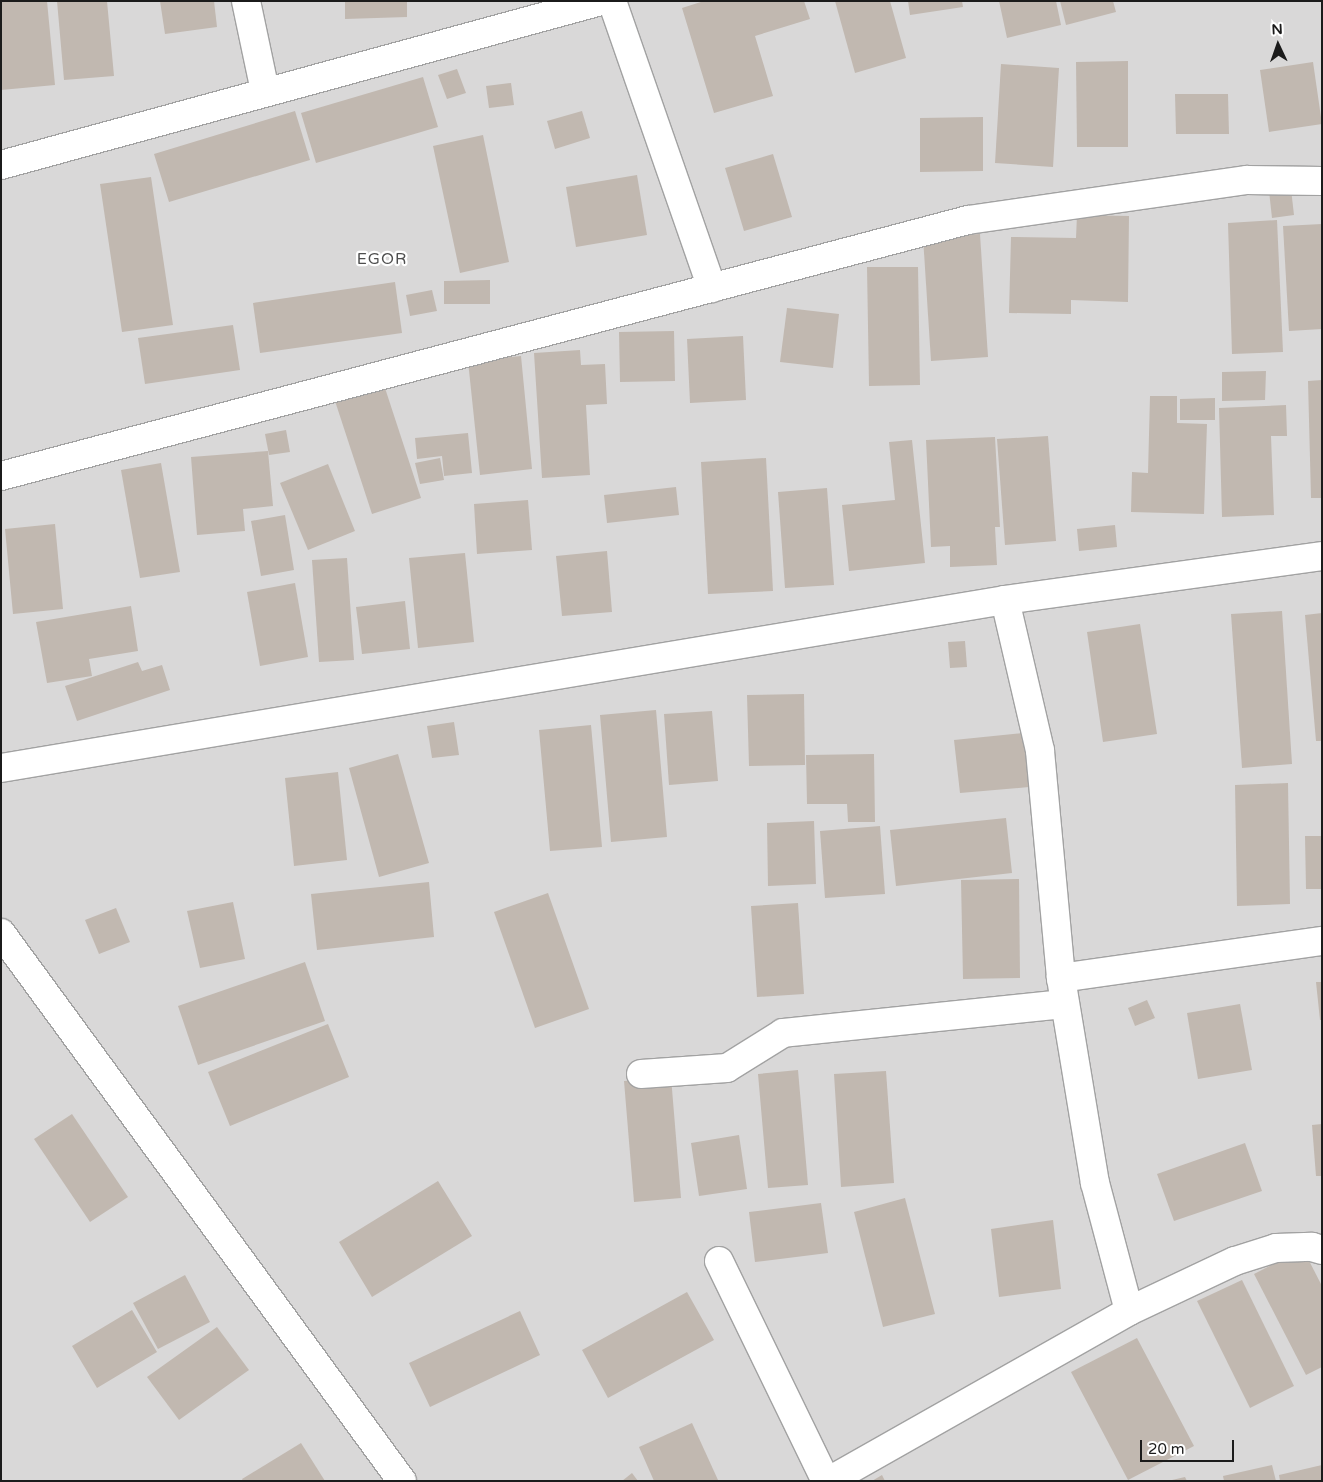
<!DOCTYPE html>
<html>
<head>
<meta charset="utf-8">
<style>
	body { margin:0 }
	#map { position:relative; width:1323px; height:1482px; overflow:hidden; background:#ede9e0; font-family:"Varela Round",sans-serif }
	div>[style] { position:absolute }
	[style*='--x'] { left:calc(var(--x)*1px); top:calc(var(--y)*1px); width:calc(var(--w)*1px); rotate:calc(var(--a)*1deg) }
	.residential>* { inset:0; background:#d9d8d8 }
	.building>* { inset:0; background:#c1b8b0 }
	.roads { filter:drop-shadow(1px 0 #a2a2a2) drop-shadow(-1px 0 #a2a2a2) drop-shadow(0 1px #a2a2a2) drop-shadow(0 -1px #a2a2a2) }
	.minor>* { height:28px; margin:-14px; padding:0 14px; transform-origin:14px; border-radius:14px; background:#fff }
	span { translate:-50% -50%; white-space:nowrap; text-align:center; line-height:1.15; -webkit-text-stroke:4.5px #fff; paint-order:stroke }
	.quarter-label { font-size:16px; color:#4e4e4e; letter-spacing:1px }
	.frame { position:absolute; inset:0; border:2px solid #1b1b1b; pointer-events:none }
	.north { position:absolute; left:1253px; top:20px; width:50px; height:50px; -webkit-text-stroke:4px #fff; paint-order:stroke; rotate:357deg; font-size:14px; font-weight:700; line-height:20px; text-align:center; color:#1b1b1b }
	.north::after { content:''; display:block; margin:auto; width:18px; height:22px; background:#1b1b1b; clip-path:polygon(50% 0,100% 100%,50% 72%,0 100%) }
	.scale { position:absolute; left:1140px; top:1440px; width:94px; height:22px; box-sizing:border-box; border:2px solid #1b1b1b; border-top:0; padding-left:6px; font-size:15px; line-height:18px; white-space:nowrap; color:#1b1b1b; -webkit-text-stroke:4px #fff; paint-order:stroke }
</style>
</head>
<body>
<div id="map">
	<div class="residential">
		<div style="clip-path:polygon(1px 1px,1322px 1px,1322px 1481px,1px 1481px)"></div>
	</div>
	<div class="building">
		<div style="clip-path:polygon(1px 1px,47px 1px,55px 85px,1px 90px)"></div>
		<div style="clip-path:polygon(57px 1px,107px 1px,114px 76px,64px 80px)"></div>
		<div style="clip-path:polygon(160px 1px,214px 1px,217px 27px,165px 34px)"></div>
		<div style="clip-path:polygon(345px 1px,407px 1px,407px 17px,345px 19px)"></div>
		<div style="clip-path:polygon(704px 1px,804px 1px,810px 19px,755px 36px,773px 96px,714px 113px,682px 8px)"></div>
		<div style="clip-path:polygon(835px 1px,890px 1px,906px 58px,855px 73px)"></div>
		<div style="clip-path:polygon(908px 1px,962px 1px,963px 7px,910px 15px)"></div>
		<div style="clip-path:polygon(999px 1px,1056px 1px,1061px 25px,1007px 38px)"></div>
		<div style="clip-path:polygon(1060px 1px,1113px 1px,1116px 12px,1066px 25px)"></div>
		<div style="clip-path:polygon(1128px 61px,1128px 147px,1077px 147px,1076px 62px)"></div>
		<div style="clip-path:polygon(1313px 62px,1322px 124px,1269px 132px,1260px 70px)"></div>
		<div style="clip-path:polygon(1001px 64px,1059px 68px,1053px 167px,995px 163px)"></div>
		<div style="clip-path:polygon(457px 69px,466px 93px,447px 99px,438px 75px)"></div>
		<div style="clip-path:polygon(423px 77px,438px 127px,316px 163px,301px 113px)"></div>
		<div style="clip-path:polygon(511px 83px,514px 105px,489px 108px,486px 86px)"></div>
		<div style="clip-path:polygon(1175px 94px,1228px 94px,1229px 134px,1176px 134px)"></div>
		<div style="clip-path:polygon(295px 111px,310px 160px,169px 202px,154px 154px)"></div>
		<div style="clip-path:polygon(582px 111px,590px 138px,555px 149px,547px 121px)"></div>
		<div style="clip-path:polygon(983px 117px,983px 171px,920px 172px,920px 118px)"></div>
		<div style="clip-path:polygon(483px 135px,509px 262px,460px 273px,433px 146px)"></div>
		<div style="clip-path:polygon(773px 154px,792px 217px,744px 231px,725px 168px)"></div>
		<div style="clip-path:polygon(637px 175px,647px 235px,576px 247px,566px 187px)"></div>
		<div style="clip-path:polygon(151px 177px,173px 325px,122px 332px,100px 184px)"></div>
		<div style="clip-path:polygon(1291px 189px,1294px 215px,1272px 218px,1269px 191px)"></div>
		<div style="clip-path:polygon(1077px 215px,1129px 216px,1128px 302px,1071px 300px,1071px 314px,1009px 313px,1011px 237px,1076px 238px)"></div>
		<div style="clip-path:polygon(1277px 220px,1283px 352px,1232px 354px,1228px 223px)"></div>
		<div style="clip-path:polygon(1322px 224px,1322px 329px,1289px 331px,1283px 226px)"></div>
		<div style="clip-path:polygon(980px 234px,988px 357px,931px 361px,923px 237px)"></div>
		<div style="clip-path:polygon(867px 267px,918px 267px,920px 385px,869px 386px)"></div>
		<div style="clip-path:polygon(490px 280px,490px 304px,444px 304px,444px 281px)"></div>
		<div style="clip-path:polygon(395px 282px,402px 333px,260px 353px,253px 303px)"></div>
		<div style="clip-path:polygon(432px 290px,437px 311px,410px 316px,406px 295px)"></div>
		<div style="clip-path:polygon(787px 308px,839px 314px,833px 368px,780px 362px)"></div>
		<div style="clip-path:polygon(233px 325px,240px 370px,145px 384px,138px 338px)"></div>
		<div style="clip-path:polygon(674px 331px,675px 381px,620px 382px,619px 332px)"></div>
		<div style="clip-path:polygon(743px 336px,746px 400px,690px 403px,687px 339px)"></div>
		<div style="clip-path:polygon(580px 350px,581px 365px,605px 364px,607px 404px,586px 405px,590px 475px,542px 478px,534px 353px)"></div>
		<div style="clip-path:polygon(521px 356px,532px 469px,480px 475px,468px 361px)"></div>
		<div style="clip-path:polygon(1266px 371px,1265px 400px,1222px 401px,1222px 372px)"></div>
		<div style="clip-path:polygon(1322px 380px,1322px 498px,1311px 498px,1308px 381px)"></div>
		<div style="clip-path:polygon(384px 385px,421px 498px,372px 514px,335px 401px)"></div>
		<div style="clip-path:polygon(1150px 396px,1177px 396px,1177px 423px,1207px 424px,1204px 514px,1131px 512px,1132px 472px,1148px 473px)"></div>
		<div style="clip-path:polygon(1215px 398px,1215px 420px,1180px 420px,1180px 399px)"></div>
		<div style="clip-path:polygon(1286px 405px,1287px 436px,1271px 436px,1274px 515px,1222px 517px,1219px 408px)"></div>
		<div style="clip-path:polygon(286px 430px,290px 452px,269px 455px,265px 434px)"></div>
		<div style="clip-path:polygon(468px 433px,472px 473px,444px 476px,442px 456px,417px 459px,415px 438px)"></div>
		<div style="clip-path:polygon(1048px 436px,1056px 541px,1005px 545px,997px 439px)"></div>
		<div style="clip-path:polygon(995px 437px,1000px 527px,995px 527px,997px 565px,950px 567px,950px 546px,931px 547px,926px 440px)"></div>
		<div style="clip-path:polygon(912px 440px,925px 563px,849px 571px,842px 505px,895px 500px,889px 442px)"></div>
		<div style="clip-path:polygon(268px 451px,273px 506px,243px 509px,245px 531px,197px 535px,191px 457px)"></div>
		<div style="clip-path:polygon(440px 458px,444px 480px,420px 484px,415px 463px)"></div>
		<div style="clip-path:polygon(766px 458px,773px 591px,708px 594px,701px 462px)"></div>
		<div style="clip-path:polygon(161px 463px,180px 572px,140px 578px,121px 470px)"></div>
		<div style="clip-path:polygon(328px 464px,355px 531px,308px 550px,280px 483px)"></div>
		<div style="clip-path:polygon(676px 487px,679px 515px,607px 523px,604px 495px)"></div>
		<div style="clip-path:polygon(827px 488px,834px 585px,785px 588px,778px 492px)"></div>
		<div style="clip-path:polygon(528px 500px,532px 550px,477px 554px,474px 504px)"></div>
		<div style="clip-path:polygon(285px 515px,294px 570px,261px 576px,251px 521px)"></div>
		<div style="clip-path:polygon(55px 524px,63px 609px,13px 614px,5px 529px)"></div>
		<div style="clip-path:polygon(1115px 525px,1117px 547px,1079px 551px,1077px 529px)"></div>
		<div style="clip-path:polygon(607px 551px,612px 612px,562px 616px,556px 556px)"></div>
		<div style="clip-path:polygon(465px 553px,474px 642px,418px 648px,409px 558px)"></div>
		<div style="clip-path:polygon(347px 558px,354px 660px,319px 662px,312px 560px)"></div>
		<div style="clip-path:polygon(295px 583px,308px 657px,260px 666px,247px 592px)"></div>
		<div style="clip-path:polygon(405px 601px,410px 649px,362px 654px,356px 607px)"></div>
		<div style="clip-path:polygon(131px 606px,138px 651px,89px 659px,92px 676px,47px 683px,36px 622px)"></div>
		<div style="clip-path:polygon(1282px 611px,1292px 764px,1242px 768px,1231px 614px)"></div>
		<div style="clip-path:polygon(1322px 613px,1322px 741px,1316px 741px,1305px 615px)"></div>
		<div style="clip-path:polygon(1140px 624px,1157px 734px,1103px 742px,1087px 632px)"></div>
		<div style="clip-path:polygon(965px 641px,967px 667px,950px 668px,948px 642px)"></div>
		<div style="clip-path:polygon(138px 662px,142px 671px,162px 665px,170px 690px,77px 721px,65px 686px)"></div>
		<div style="clip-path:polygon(804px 694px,805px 765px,749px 766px,747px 695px)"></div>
		<div style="clip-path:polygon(656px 710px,667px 837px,611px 842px,600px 715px)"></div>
		<div style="clip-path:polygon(712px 711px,718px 781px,669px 785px,664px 714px)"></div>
		<div style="clip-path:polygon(454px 722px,459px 755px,432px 758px,427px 726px)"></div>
		<div style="clip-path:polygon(591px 725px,602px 847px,550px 851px,539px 730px)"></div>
		<div style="clip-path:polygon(1023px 733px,1029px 787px,960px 793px,954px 740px)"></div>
		<div style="clip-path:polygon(398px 754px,429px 863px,379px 877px,349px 768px)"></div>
		<div style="clip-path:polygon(874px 754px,875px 822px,848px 822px,847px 804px,807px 804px,806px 755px)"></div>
		<div style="clip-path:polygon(338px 772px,347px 860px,294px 866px,285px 778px)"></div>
		<div style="clip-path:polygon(1288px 783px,1290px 904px,1237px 906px,1235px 785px)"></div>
		<div style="clip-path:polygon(1006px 818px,1012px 873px,896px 886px,890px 830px)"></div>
		<div style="clip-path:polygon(814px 821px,816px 884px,768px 886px,767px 823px)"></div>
		<div style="clip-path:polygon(880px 826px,885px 894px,825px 898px,820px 831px)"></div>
		<div style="clip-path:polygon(1305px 836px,1322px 836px,1322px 889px,1306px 889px)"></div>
		<div style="clip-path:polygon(1019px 879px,1020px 978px,963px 979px,961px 880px)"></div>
		<div style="clip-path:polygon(429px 882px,434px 937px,317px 950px,311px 894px)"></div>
		<div style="clip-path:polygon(548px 893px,589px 1009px,535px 1028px,494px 912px)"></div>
		<div style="clip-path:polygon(233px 902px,245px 959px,200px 968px,187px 911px)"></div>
		<div style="clip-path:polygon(798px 903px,804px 994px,757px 997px,751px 906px)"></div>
		<div style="clip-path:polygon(116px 908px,130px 942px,99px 954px,85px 920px)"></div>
		<div style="clip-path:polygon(305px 962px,325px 1021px,198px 1065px,178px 1006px)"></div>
		<div style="clip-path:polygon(1316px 982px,1322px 982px,1322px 1020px,1320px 1020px)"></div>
		<div style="clip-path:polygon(1147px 1000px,1155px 1018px,1135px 1026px,1128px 1008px)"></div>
		<div style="clip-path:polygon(1240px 1004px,1252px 1070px,1198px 1079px,1187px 1013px)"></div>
		<div style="clip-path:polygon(328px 1024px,349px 1077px,230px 1126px,208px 1072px)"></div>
		<div style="clip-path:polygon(798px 1070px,808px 1185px,768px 1188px,758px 1074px)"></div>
		<div style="clip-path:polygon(886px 1071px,894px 1183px,841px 1187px,834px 1074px)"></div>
		<div style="clip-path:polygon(671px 1077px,681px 1198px,634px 1202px,624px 1081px)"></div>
		<div style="clip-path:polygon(72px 1114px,128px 1197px,90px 1222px,34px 1139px)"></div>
		<div style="clip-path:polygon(1322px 1124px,1322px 1176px,1316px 1176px,1312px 1125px)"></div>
		<div style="clip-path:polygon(739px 1135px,747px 1189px,699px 1196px,691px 1143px)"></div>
		<div style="clip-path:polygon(1245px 1143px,1262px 1191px,1174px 1221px,1157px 1174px)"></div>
		<div style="clip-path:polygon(438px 1181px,472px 1236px,372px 1297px,339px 1242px)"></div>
		<div style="clip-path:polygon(905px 1198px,935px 1314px,883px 1327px,854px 1212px)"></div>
		<div style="clip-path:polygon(821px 1203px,828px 1253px,755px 1262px,749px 1212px)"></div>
		<div style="clip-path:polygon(1053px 1220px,1061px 1289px,999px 1297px,991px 1229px)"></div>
		<div style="clip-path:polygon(1303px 1249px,1322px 1286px,1322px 1367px,1306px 1375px,1254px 1274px)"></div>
		<div style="clip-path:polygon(185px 1275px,210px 1322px,158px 1349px,133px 1303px)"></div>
		<div style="clip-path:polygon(1242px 1280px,1294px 1386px,1250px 1408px,1197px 1301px)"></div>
		<div style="clip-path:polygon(687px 1292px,714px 1340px,608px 1398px,582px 1350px)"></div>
		<div style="clip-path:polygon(132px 1310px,157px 1352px,97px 1388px,72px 1346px)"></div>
		<div style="clip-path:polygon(520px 1311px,540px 1355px,430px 1407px,409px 1363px)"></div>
		<div style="clip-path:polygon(217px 1327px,249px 1370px,179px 1420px,147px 1377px)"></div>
		<div style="clip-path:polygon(1137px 1338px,1194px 1446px,1128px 1480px,1071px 1372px)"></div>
		<div style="clip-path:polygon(692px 1423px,718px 1480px,654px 1481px,639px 1447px)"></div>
		<div style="clip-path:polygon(301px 1443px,325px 1481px,243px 1481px,242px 1479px)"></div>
		<div style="clip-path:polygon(1272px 1465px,1276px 1481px,1224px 1481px,1223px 1476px)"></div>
		<div style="clip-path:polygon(1322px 1465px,1322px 1481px,1280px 1481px,1279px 1475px)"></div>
		<div style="clip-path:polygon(632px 1473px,638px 1481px,622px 1481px)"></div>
		<div style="clip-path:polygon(882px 1475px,885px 1481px,872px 1481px)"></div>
		<div style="clip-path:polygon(1185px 1477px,1187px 1481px,1172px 1481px,1172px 1480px)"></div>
	</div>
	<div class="roads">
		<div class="minor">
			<div style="--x:246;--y:1;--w:92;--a:78.1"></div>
			<div style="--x:612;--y:1;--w:304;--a:70.8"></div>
			<div style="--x:1;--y:165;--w:622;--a:-15.29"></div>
			<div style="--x:1;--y:476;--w:1000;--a:-14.83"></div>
			<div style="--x:968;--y:220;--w:282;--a:-8.2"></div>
			<div style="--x:1247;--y:180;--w:75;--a:0.8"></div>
			<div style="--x:1005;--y:600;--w:155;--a:76.9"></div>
			<div style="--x:1040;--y:751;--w:228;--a:84.7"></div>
			<div style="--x:1061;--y:978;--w:208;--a:80.6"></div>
			<div style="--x:1095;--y:1183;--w:132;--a:75.1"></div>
			<div style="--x:1;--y:768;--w:1018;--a:-9.5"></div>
			<div style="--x:1005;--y:600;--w:320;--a:-7.9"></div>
			<div style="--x:1;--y:933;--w:679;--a:53.81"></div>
			<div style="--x:1061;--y:978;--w:264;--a:-8.1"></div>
			<div style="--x:641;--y:1074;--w:86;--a:-4"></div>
			<div style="--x:727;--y:1068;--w:66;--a:-32"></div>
			<div style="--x:783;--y:1033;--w:283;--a:-5.9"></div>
			<div style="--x:719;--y:1261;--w:245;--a:64.1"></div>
			<div style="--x:829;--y:1481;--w:345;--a:-29.5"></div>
			<div style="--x:1129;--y:1311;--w:117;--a:-25.3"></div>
			<div style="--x:1235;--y:1261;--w:43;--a:-17.6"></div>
			<div style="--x:1276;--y:1248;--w:36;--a:-2"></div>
			<div style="--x:1312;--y:1247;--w:10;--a:17"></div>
		</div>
	</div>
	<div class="quarter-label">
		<span style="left:382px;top:259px">EGOR</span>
	</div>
	<div class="frame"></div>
	<div class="north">N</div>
	<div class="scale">20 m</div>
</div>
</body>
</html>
